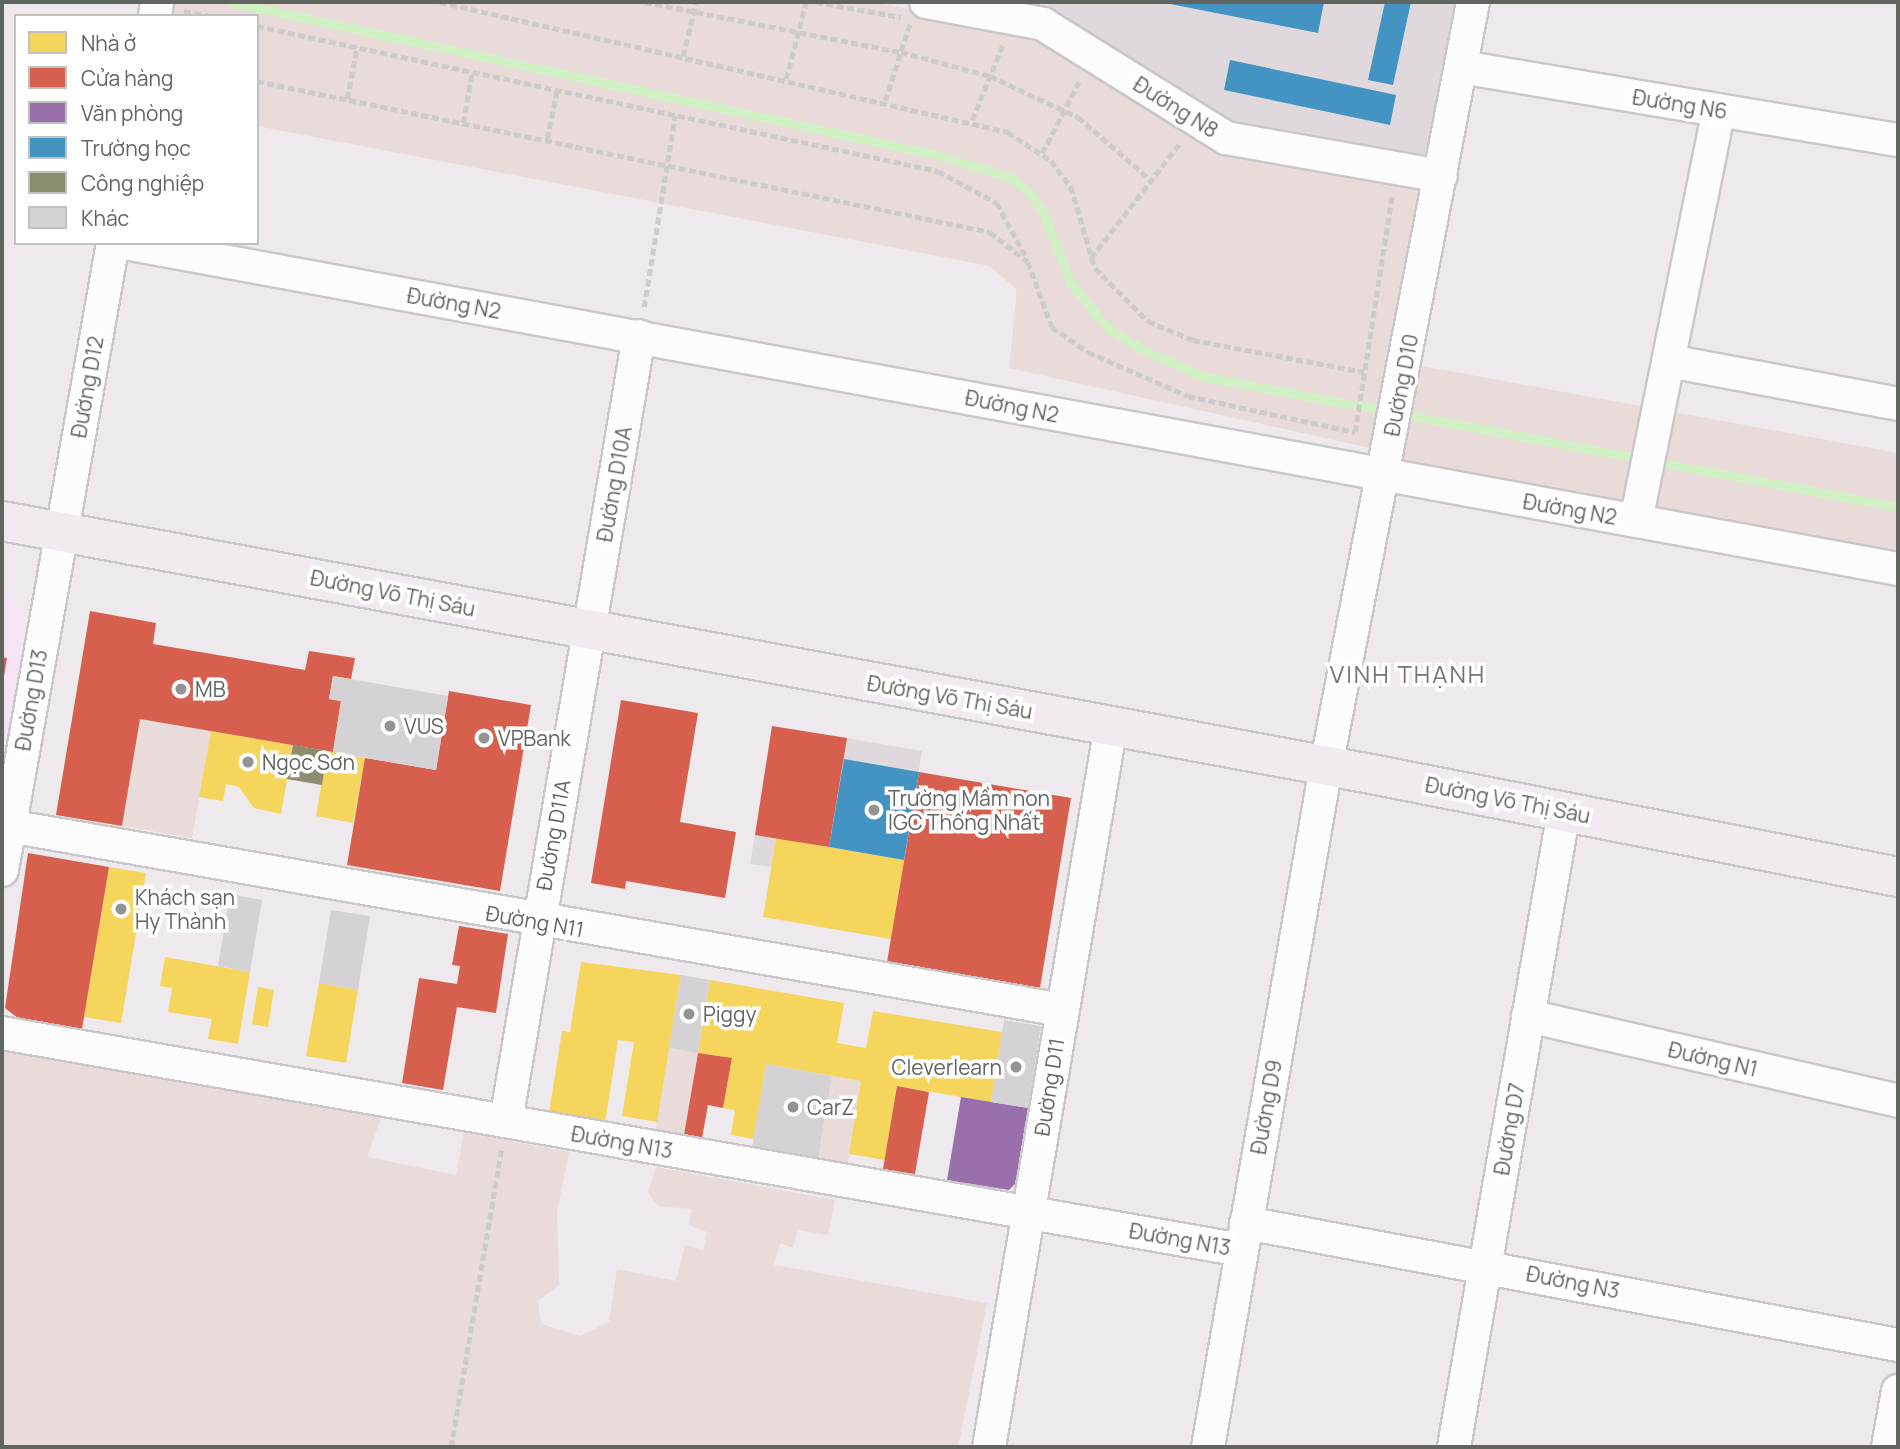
<!DOCTYPE html>
<html>
<head>
<meta charset="utf-8">
<style>
	body { margin:0 }
	#map { position:relative; width:1900px; height:1449px; overflow:hidden; background:#eee9ed; font-family:Manrope,sans-serif }
	div>[style] { position:absolute }
	[style*='--x'] { left:calc(var(--x)*1px); top:calc(var(--y)*1px); width:calc(var(--w)*1px); rotate:calc(var(--a)*1deg) }
	.commercial>* { inset:0; background:#f5e5f4 }
	.industrial>* { inset:0; background:#ddd9dd }
	.education>* { inset:0; background:#dfd9de }
	.green>* { inset:0; background:#e8dbd9 }
	.homes>* { inset:0; background:#f6d55c }
	.shops>* { inset:0; background:#d6604d }
	.offices>* { inset:0; background:#9970ab }
	.schools>* { inset:0; background:#4393c3 }
	.industry>* { inset:0; background:#8c8c6e }
	.stream>* { height:9px; margin:-4.5px; padding:0 4.5px; transform-origin:4.5px; border-radius:4.5px; background:#d1f1c4 }
	.building>* { inset:0; background:#d4d2d4 }
	.path>* { height:4.5px; margin-top:-2.25px; transform-origin:0; background:repeating-linear-gradient(90deg,#cdccca 0 7px,transparent 0 10.5px) }
	.roads { filter:drop-shadow(2px 0 #c9c7c9) drop-shadow(-2px 0 #c9c7c9) drop-shadow(0 2px #c9c7c9) drop-shadow(0 -2px #c9c7c9) }
	.minor>* { height:32px; margin:-16px; padding:0 16px; transform-origin:16px; border-radius:16px; background:#fcfcfc }
	.major>* { height:38px; margin:-19px; padding:0 19px; transform-origin:19px; border-radius:19px; background:#f2eaf1 }
	.dots>* { width:19px; height:19px; translate:-50% -50%; box-sizing:border-box; border:4px solid #fff; border-radius:50% }
	span { translate:-50% -50%; white-space:nowrap; text-align:center; line-height:1.15; -webkit-text-stroke:7px #fff; paint-order:stroke }
	.street-label { font-size:21px; color:#60665f }
	.poi-label { font-size:21px; color:#60665f }
	.left { translate:0 -50%; text-align:left }
	.right { translate:-100% -50%; text-align:right }
	.quarter-label { font-size:24px; color:#727770; letter-spacing:2px }
	.frame { position:absolute; inset:0; border:4px solid #60665f; pointer-events:none }
	.legend { position:absolute; left:14px; top:14px; width:245px; height:231px; box-sizing:border-box; background:#fff; border:2px solid #bfc2bf; margin:0; padding:9px 12px; list-style:none; font-size:21px; color:#60665f }
	.legend li { display:flex; align-items:center; gap:14px; height:35px }
	.legend b { width:35px; border:2px solid #bfc2bf }
</style>
</head>
<body>
<div id="map">
	<div class="commercial">
		<div style="clip-path:polygon(2px 587px,27px 616px,2px 763px)"></div>
	</div>
	<div class="industrial">
		<div style="clip-path:polygon(755px 835px,776px 838px,771px 867px,750px 864px)"></div>
	</div>
	<div class="education">
		<div style="clip-path:polygon(1048px 2px,1464px 2px,1434px 166px,1228px 128px,1047px 14px)"></div>
		<div style="clip-path:polygon(847px 738px,922px 751px,904px 860px,829px 847px)"></div>
	</div>
	<div class="green">
		<div style="clip-path:polygon(168px 2px,872px 2px,1040px 33px,1223px 148px,1429px 184px,1379px 450px,1009px 368px,1017px 290px,990px 266px,257px 126px,257px 16px,165px 16px)"></div>
		<div style="clip-path:polygon(1416px 365px,1898px 453px,1898px 562px,1394px 479px)"></div>
		<div style="clip-path:polygon(140px 719px,211px 731px,192px 838px,122px 826px)"></div>
		<div style="clip-path:polygon(669px 1048px,698px 1053px,684px 1135px,655px 1131px)"></div>
		<div style="clip-path:polygon(2px 1050px,381px 1118px,367px 1157px,456px 1175px,464px 1132px,569px 1152px,557px 1212px,559px 1285px,538px 1301px,541px 1324px,580px 1336px,609px 1322px,617px 1269px,676px 1281px,685px 1245px,703px 1250px,707px 1232px,689px 1225px,691px 1209px,658px 1206px,648px 1192px,656px 1167px,835px 1200px,828px 1235px,798px 1230px,793px 1248px,780px 1243px,774px 1265px,987px 1303px,958px 1447px,2px 1447px)"></div>
		<div style="clip-path:polygon(832px 1076px,861px 1081px,848px 1163px,818px 1158px)"></div>
	</div>
	<div class="homes">
		<div style="clip-path:polygon(211px 731px,293px 745px,281px 814px,254px 808px,239px 787px,226px 784px,223px 801px,199px 797px)"></div>
		<div style="clip-path:polygon(327px 751px,365px 758px,353px 823px,316px 816px)"></div>
		<div style="clip-path:polygon(776px 838px,904px 860px,891px 939px,763px 917px)"></div>
		<div style="clip-path:polygon(109px 867px,146px 873px,121px 1023px,84px 1017px)"></div>
		<div style="clip-path:polygon(165px 957px,250px 972px,238px 1044px,208px 1039px,212px 1019px,168px 1012px,172px 988px,160px 986px)"></div>
		<div style="clip-path:polygon(581px 962px,681px 975px,657px 1122px,622px 1116px,634px 1042px,618px 1040px,605px 1123px,549px 1113px,562px 1031px,570px 1032px)"></div>
		<div style="clip-path:polygon(710px 980px,844px 1003px,837px 1043px,866px 1048px,873px 1011px,1002px 1032px,991px 1102px,897px 1086px,885px 1160px,849px 1154px,861px 1081px,766px 1064px,754px 1139px,731px 1135px,735px 1110px,723px 1108px,732px 1058px,698px 1053px)"></div>
		<div style="clip-path:polygon(319px 983px,358px 990px,346px 1063px,306px 1056px)"></div>
		<div style="clip-path:polygon(258px 987px,274px 990px,268px 1027px,252px 1024px)"></div>
	</div>
	<div class="shops">
		<div style="clip-path:polygon(90px 611px,156px 623px,153px 644px,305px 670px,309px 651px,355px 658px,351px 679px,333px 676px,329px 699px,341px 701px,333px 752px,140px 719px,122px 826px,56px 815px)"></div>
		<div style="clip-path:polygon(2px 657px,7px 658px,3px 682px,2px 682px)"></div>
		<div style="clip-path:polygon(449px 691px,531px 705px,500px 891px,347px 865px,365px 758px,436px 770px)"></div>
		<div style="clip-path:polygon(621px 700px,698px 713px,680px 822px,736px 832px,725px 898px,626px 881px,625px 889px,591px 883px)"></div>
		<div style="clip-path:polygon(772px 726px,847px 738px,829px 847px,755px 835px)"></div>
		<div style="clip-path:polygon(919px 772px,1071px 798px,1040px 988px,887px 962px)"></div>
		<div style="clip-path:polygon(28px 853px,109px 867px,82px 1029px,19px 1019px,5px 1008px)"></div>
		<div style="clip-path:polygon(459px 926px,508px 934px,496px 1013px,457px 1007px,443px 1090px,402px 1083px,419px 978px,457px 984px,460px 966px,452px 965px)"></div>
		<div style="clip-path:polygon(698px 1053px,732px 1058px,723px 1108px,708px 1105px,702px 1138px,684px 1135px)"></div>
		<div style="clip-path:polygon(897px 1086px,929px 1092px,915px 1174px,883px 1169px)"></div>
	</div>
	<div class="offices">
		<div style="clip-path:polygon(961px 1097px,1028px 1108px,1016px 1183px,1009px 1190px,947px 1180px)"></div>
	</div>
	<div class="schools">
		<div style="clip-path:polygon(1160px 2px,1324px 2px,1318px 33px)"></div>
		<div style="clip-path:polygon(1385px 2px,1411px 2px,1393px 85px,1368px 80px)"></div>
		<div style="clip-path:polygon(1230px 60px,1396px 95px,1390px 125px,1224px 90px)"></div>
		<div style="clip-path:polygon(844px 759px,919px 772px,904px 860px,829px 847px)"></div>
	</div>
	<div class="industry">
		<div style="clip-path:polygon(293px 745px,327px 751px,322px 785px,287px 779px)"></div>
	</div>
	<div class="stream">
		<div style="--x:231;--y:2;--w:727;--a:12.22"></div>
		<div style="--x:942;--y:156;--w:72;--a:17.7"></div>
		<div style="--x:1011;--y:178;--w:24;--a:38"></div>
		<div style="--x:1030;--y:193;--w:23;--a:56"></div>
		<div style="--x:1043;--y:212;--w:77;--a:68.7"></div>
		<div style="--x:1071;--y:284;--w:57;--a:49.9"></div>
		<div style="--x:1108;--y:328;--w:39;--a:32"></div>
		<div style="--x:1141;--y:349;--w:70;--a:23.6"></div>
		<div style="--x:1205;--y:377;--w:705;--a:10.62"></div>
	</div>
	<div class="building">
		<div style="clip-path:polygon(333px 676px,448px 696px,436px 770px,333px 752px,341px 701px,329px 699px)"></div>
		<div style="clip-path:polygon(230px 894px,262px 900px,250px 972px,218px 966px)"></div>
		<div style="clip-path:polygon(331px 910px,370px 916px,358px 990px,319px 983px)"></div>
		<div style="clip-path:polygon(681px 975px,710px 980px,698px 1053px,669px 1048px)"></div>
		<div style="clip-path:polygon(1004px 1020px,1041px 1026px,1028px 1108px,991px 1102px)"></div>
		<div style="clip-path:polygon(766px 1064px,832px 1076px,818px 1158px,752px 1147px)"></div>
	</div>
	<div class="path">
		<div style="--x:440;--y:2;--w:583;--a:12.89"></div>
		<div style="--x:1008;--y:132;--w:52;--a:34"></div>
		<div style="--x:1051;--y:161;--w:33;--a:52"></div>
		<div style="--x:1071;--y:187;--w:84;--a:73.5"></div>
		<div style="--x:1095;--y:268;--w:75;--a:45"></div>
		<div style="--x:1148;--y:321;--w:49;--a:22.9"></div>
		<div style="--x:1193;--y:340;--w:174;--a:10.6"></div>
		<div style="--x:645;--y:2;--w:261;--a:11.1"></div>
		<div style="--x:901;--y:52;--w:92;--a:15.1"></div>
		<div style="--x:990;--y:76;--w:97;--a:25"></div>
		<div style="--x:1078;--y:117;--w:96;--a:40.8"></div>
		<div style="--x:816;--y:2;--w:86;--a:10"></div>
		<div style="--x:184;--y:11;--w:25;--a:11"></div>
		<div style="--x:257;--y:26;--w:696;--a:12.02"></div>
		<div style="--x:938;--y:171;--w:67;--a:28.5"></div>
		<div style="--x:997;--y:203;--w:61;--a:61.8"></div>
		<div style="--x:683;--y:56;--w:56;--a:-76.5"></div>
		<div style="--x:786;--y:79;--w:80;--a:-75.4"></div>
		<div style="--x:257;--y:81;--w:748;--a:11.64"></div>
		<div style="--x:990;--y:232;--w:48;--a:38.3"></div>
		<div style="--x:1028;--y:262;--w:69;--a:69.7"></div>
		<div style="--x:1052;--y:327;--w:44;--a:34.8"></div>
		<div style="--x:1088;--y:352;--w:109;--a:23.7"></div>
		<div style="--x:1188;--y:396;--w:171;--a:12.2"></div>
		<div style="--x:1355;--y:432;--w:240;--a:-81.1"></div>
		<div style="--x:347;--y:99;--w:53;--a:-79.1"></div>
		<div style="--x:885;--y:101;--w:82;--a:-72.2"></div>
		<div style="--x:972;--y:120;--w:82;--a:-67.8"></div>
		<div style="--x:463;--y:123;--w:52;--a:-80"></div>
		<div style="--x:547;--y:139;--w:50;--a:-78.5"></div>
		<div style="--x:1042;--y:153;--w:80;--a:-62.5"></div>
		<div style="--x:1091;--y:258;--w:145;--a:-52.3"></div>
		<div style="--x:644;--y:307;--w:194;--a:-80.8"></div>
		<div style="--x:451;--y:1447;--w:301;--a:-80.4"></div>
	</div>
	<div class="roads">
		<div class="minor">
			<div style="--x:926;--y:2;--w:119;--a:10.6"></div>
			<div style="--x:1043;--y:24;--w:216;--a:31.9"></div>
			<div style="--x:1226;--y:138;--w:218;--a:10"></div>
			<div style="--x:155;--y:16;--w:14;--a:-82"></div>
			<div style="--x:1461;--y:67;--w:443;--a:9.5"></div>
			<div style="--x:125;--y:243;--w:1803;--a:10.42"></div>
			<div style="--x:1669;--y:361;--w:233;--a:10.6"></div>
			<div style="--x:1636;--y:521;--w:419;--a:-78.6"></div>
			<div style="--x:9;--y:826;--w:1069;--a:9.91"></div>
			<div style="--x:2;--y:870;--w:637;--a:-79.96"></div>
			<div style="--x:1528;--y:1016;--w:380;--a:12.9"></div>
			<div style="--x:2;--y:1033;--w:1259;--a:9.93"></div>
			<div style="--x:506;--y:1121;--w:796;--a:-80.38"></div>
			<div style="--x:1246;--y:1223;--w:663;--a:10.6"></div>
			<div style="--x:989;--y:1447;--w:731;--a:-80.4"></div>
			<div style="--x:1208;--y:1447;--w:690;--a:-80.16"></div>
			<div style="--x:1326;--y:767;--w:779;--a:-79.12"></div>
			<div style="--x:1454;--y:1447;--w:645;--a:-80.19"></div>
			<div style="--x:1888;--y:1447;--w:57;--a:-79.9"></div>
		</div>
		<div class="major">
			<div style="--x:2;--y:521;--w:1392;--a:10.47"></div>
			<div style="--x:1371;--y:774;--w:537;--a:11.06"></div>
		</div>
	</div>
	<div class="dots">
		<div style="left:181px;top:689px;background:#929491"></div>
		<div style="left:390px;top:726px;background:#929491"></div>
		<div style="left:484px;top:738px;background:#929491"></div>
		<div style="left:248px;top:762px;background:#929491"></div>
		<div style="left:874px;top:810px;background:#929491"></div>
		<div style="left:121px;top:909px;background:#929491"></div>
		<div style="left:689px;top:1014px;background:#929491"></div>
		<div style="left:1016px;top:1067px;background:#929491"></div>
		<div style="left:793px;top:1107px;background:#929491"></div>
	</div>
	<div class="street-label">
		<span style="left:1680px;top:104px;rotate:9deg">Đường N6</span>
		<span style="left:1176px;top:107px;rotate:32deg">Đường N8</span>
		<span style="left:454px;top:303px;rotate:10deg">Đường N2</span>
		<span style="left:1401px;top:385px;rotate:-79deg">Đường D10</span>
		<span style="left:87px;top:387px;rotate:-80deg">Đường D12</span>
		<span style="left:1012px;top:406px;rotate:11deg">Đường N2</span>
		<span style="left:614px;top:484px;rotate:-80deg">Đường D10A</span>
		<span style="left:1570px;top:509px;rotate:10deg">Đường N2</span>
		<span style="left:393px;top:593px;rotate:11deg">Đường Võ Thị Sáu</span>
		<span style="left:950px;top:697px;rotate:10deg">Đường Võ Thị Sáu</span>
		<span style="left:31px;top:700px;rotate:-80deg">Đường D13</span>
		<span style="left:1508px;top:800px;rotate:11deg">Đường Võ Thị Sáu</span>
		<span style="left:553px;top:835px;rotate:-80deg">Đường D11A</span>
		<span style="left:535px;top:921px;rotate:10deg">Đường N11</span>
		<span style="left:1713px;top:1059px;rotate:13deg">Đường N1</span>
		<span style="left:1049px;top:1087px;rotate:-81deg">Đường D11</span>
		<span style="left:1266px;top:1107px;rotate:-80deg">Đường D9</span>
		<span style="left:1509px;top:1129px;rotate:-80deg">Đường D7</span>
		<span style="left:622px;top:1142px;rotate:10deg">Đường N13</span>
		<span style="left:1180px;top:1239px;rotate:10deg">Đường N13</span>
		<span style="left:1573px;top:1282px;rotate:11deg">Đường N3</span>
	</div>
	<div class="poi-label">
		<span class="left" style="left:195px;top:689px">MB</span>
		<span class="left" style="left:404px;top:726px">VUS</span>
		<span class="left" style="left:498px;top:738px">VPBank</span>
		<span class="left" style="left:262px;top:762px">Ngọc Sơn</span>
		<span class="left" style="left:888px;top:810px">Trường Mầm non<br>IGC Thống Nhất</span>
		<span class="left" style="left:135px;top:909px">Khách sạn<br>Hy Thành</span>
		<span class="left" style="left:703px;top:1014px">Piggy</span>
		<span class="right" style="left:1002px;top:1067px">Cleverlearn</span>
		<span class="left" style="left:807px;top:1107px">CarZ</span>
	</div>
	<div class="quarter-label">
		<span style="left:1408px;top:674px">VINH THẠNH</span>
	</div>
	<div class="frame"></div>
	<ul class="legend">
	<li><b style="height:19px;background:#f6d55c"></b>Nhà ở</li>
	<li><b style="height:19px;background:#d6604d"></b>Cửa hàng</li>
	<li><b style="height:19px;background:#9970ab"></b>Văn phòng</li>
	<li><b style="height:19px;background:#4393c3"></b>Trường học</li>
	<li><b style="height:19px;background:#8c8c6e"></b>Công nghiệp</li>
	<li><b style="height:19px;background:#d4d2d4"></b>Khác</li>
	</ul>
</div>
</body>
</html>
